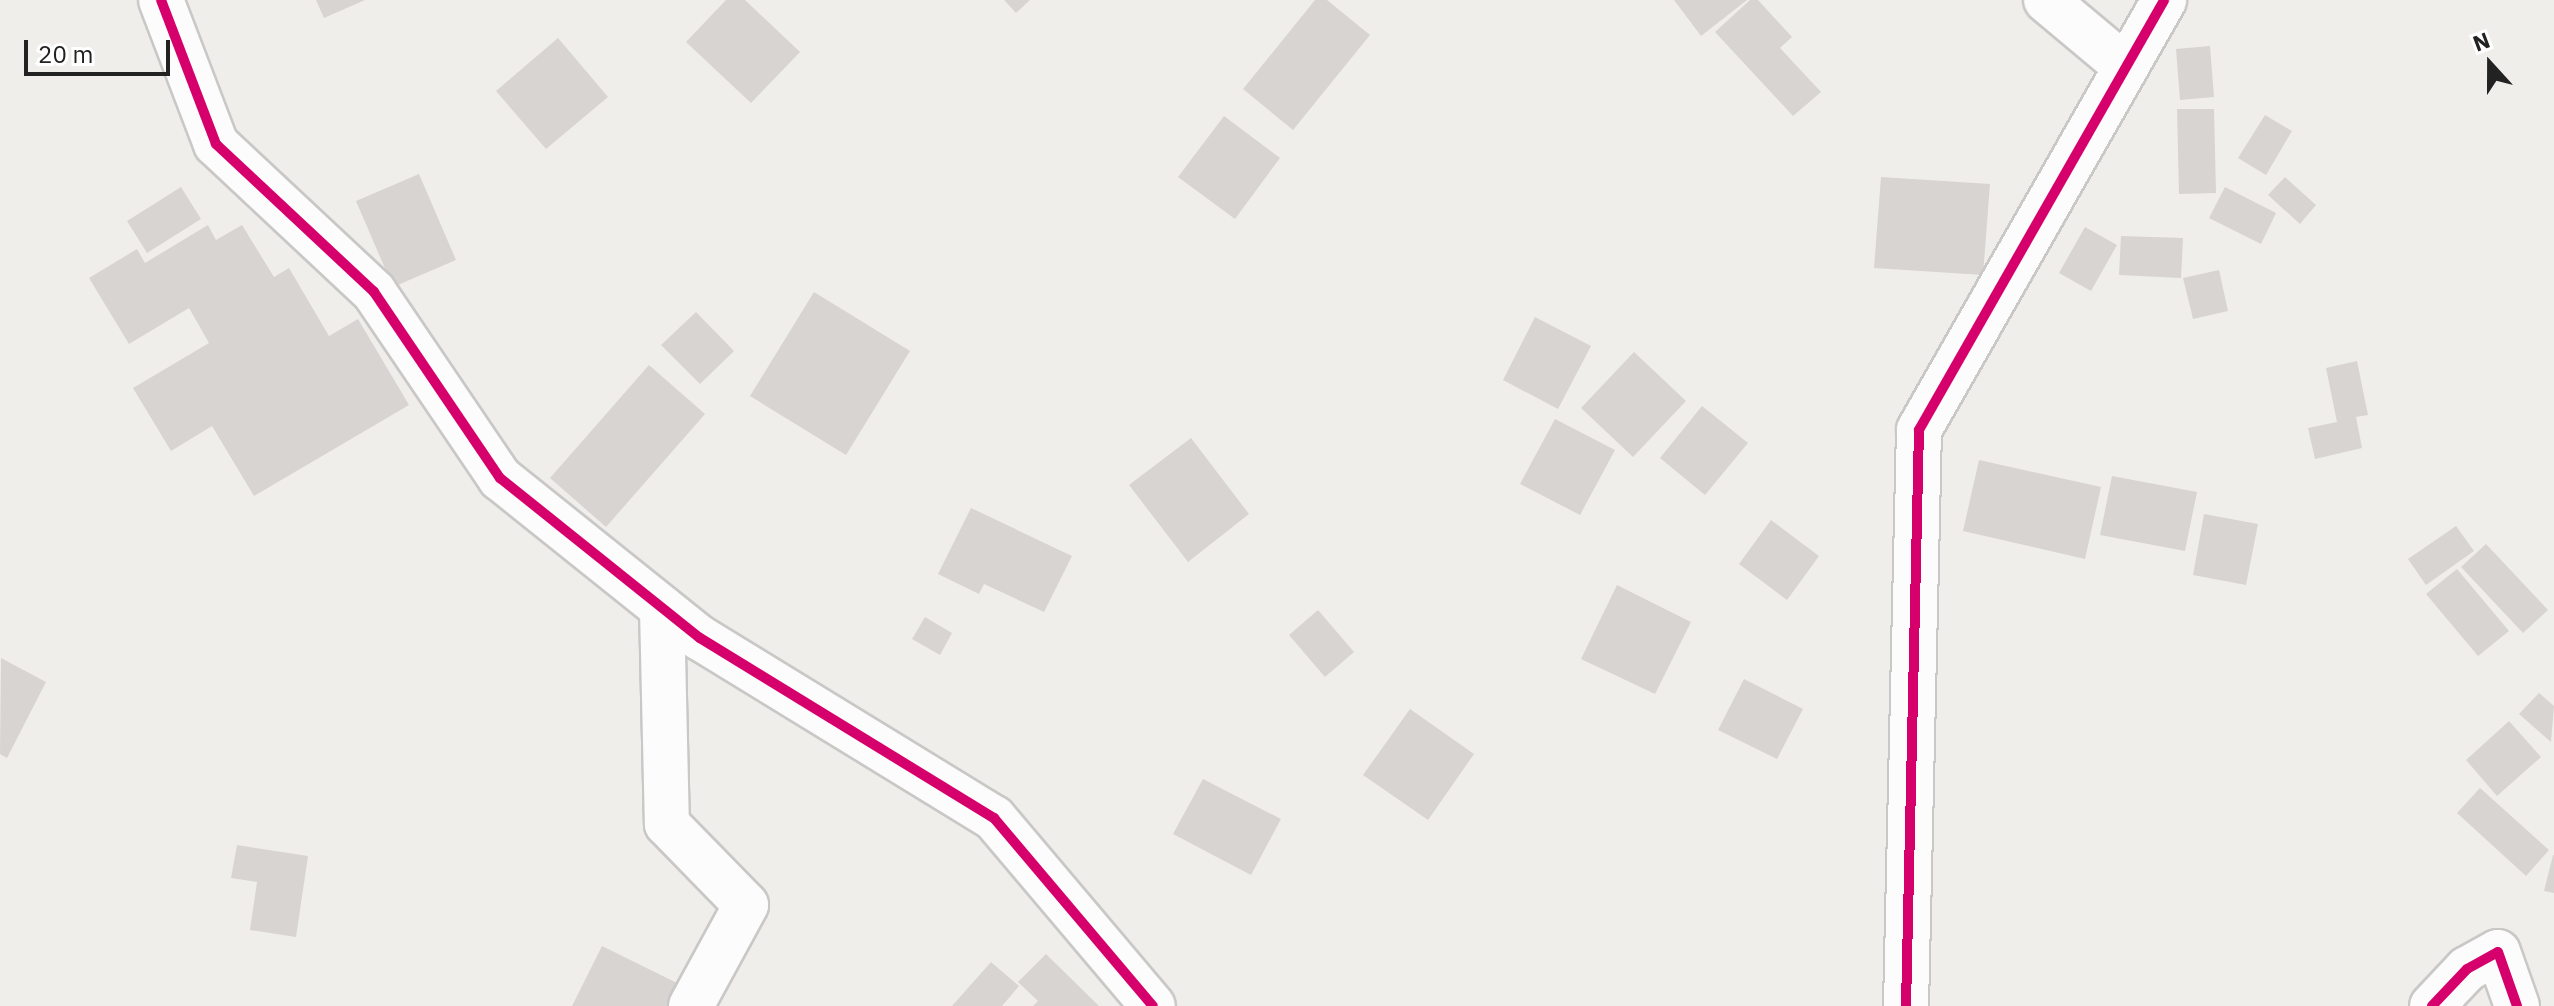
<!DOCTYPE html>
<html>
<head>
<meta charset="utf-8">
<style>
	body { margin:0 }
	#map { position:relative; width:2554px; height:1006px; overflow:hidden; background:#f0eeeb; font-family:"IBM Plex Sans",sans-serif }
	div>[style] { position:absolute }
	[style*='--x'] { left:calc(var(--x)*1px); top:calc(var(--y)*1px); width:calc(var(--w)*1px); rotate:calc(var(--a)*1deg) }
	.building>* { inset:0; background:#d7d4d2 }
	.roads { filter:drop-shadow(2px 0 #c9c8c7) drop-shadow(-2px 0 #c9c8c7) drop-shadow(0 2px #c9c8c7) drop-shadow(0 -2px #c9c8c7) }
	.minor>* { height:44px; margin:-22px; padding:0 22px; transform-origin:22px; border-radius:22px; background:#fdfcfc }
	.cycleway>* { height:10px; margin:-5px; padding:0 5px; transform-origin:5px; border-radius:5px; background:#d6006c }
	span { translate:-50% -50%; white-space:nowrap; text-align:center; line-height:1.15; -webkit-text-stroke:8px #fff; paint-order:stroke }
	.north { position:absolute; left:2450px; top:24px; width:80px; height:80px; -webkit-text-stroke:6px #fff; paint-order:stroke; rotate:339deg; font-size:22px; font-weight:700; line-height:32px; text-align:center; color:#222 }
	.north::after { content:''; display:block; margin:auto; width:28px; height:36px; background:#222; clip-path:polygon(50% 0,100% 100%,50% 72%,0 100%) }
	.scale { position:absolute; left:24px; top:40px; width:146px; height:36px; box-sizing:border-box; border:4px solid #222; border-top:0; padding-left:10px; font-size:24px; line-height:28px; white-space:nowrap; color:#222; -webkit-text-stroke:6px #fff; paint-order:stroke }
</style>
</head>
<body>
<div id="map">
	<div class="building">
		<div style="clip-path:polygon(316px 0,365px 0,324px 18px)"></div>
		<div style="clip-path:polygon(726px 0,745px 0,800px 52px,751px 103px,686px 42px)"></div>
		<div style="clip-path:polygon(1004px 0,1030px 0,1016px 13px)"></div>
		<div style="clip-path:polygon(1315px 0,1327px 0,1370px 35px,1293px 130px,1243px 89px)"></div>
		<div style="clip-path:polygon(1674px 0,1747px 0,1701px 36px)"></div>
		<div style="clip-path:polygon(1750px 0,1758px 0,1792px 37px,1780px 48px,1821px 92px,1793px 116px,1715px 32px)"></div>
		<div style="clip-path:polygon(558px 38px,608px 97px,546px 149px,496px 91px)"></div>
		<div style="clip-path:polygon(2210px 46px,2214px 97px,2180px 100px,2176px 49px)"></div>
		<div style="clip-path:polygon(2177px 109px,2214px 109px,2216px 193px,2179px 194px)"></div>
		<div style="clip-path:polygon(2265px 115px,2292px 131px,2266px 175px,2238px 158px)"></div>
		<div style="clip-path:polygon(1224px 116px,1280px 158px,1235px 219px,1178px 177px)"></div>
		<div style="clip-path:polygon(419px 174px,456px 260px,393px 287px,356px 201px)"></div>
		<div style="clip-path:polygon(1881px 177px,1990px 184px,1983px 275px,1874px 268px)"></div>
		<div style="clip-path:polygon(2285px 177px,2316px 205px,2300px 224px,2268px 195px)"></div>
		<div style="clip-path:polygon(181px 187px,201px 219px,147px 253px,127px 221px)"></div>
		<div style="clip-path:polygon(2225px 187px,2276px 213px,2261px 244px,2209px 218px)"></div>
		<div style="clip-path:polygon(208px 225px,216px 240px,242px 225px,274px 277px,289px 268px,329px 336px,358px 319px,409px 405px,254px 496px,212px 426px,171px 451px,133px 388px,209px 343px,189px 308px,129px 344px,89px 278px,137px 249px,145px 263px)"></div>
		<div style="clip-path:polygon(2085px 227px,2117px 245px,2091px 291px,2059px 273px)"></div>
		<div style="clip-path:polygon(2121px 236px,2183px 238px,2181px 278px,2119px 275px)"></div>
		<div style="clip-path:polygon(2219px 270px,2228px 311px,2193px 319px,2183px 278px)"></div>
		<div style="clip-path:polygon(814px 292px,910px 351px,846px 455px,750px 396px)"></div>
		<div style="clip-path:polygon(696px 312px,734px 351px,700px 384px,661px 345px)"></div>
		<div style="clip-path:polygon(1535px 317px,1591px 346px,1558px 409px,1503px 380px)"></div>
		<div style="clip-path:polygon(1634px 352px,1686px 401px,1633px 457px,1581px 408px)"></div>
		<div style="clip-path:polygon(2357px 361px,2368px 415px,2356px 417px,2362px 448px,2315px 459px,2308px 428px,2337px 422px,2326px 368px)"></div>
		<div style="clip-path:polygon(649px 365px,705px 414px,606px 527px,550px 478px)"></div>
		<div style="clip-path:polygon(1702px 406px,1748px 443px,1705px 495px,1660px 458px)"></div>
		<div style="clip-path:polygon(1555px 419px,1615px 450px,1580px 515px,1520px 484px)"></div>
		<div style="clip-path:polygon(1191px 438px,1249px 514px,1188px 562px,1129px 485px)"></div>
		<div style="clip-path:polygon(1979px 460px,2101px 487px,2085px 559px,1963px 531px)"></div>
		<div style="clip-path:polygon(2112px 476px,2197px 492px,2185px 551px,2100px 535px)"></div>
		<div style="clip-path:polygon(971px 508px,1072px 556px,1044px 612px,984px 584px,979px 594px,938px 574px)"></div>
		<div style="clip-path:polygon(2204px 514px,2258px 524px,2246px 585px,2193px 575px)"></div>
		<div style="clip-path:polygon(1771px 520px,1819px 556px,1787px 600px,1739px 564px)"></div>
		<div style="clip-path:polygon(2456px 526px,2474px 551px,2426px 585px,2408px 559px)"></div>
		<div style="clip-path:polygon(2486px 544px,2548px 610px,2523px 633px,2461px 567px)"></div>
		<div style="clip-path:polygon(2457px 569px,2509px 631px,2478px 656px,2426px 594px)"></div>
		<div style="clip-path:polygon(1617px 585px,1691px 622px,1655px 694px,1581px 659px)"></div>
		<div style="clip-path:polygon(1318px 610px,1354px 652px,1325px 677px,1289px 635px)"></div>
		<div style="clip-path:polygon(925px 617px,952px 633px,940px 655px,912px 639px)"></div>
		<div style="clip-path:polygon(1px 658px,46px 682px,7px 758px,0 754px)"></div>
		<div style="clip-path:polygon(1744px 679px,1803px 709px,1777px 759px,1718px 730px)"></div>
		<div style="clip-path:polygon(2539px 693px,2554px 706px,2551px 742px,2519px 714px)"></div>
		<div style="clip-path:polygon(1410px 709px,1474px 754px,1428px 820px,1363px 775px)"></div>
		<div style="clip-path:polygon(2509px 721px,2541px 757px,2497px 796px,2466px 760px)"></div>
		<div style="clip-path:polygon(1203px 779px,1281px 819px,1251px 875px,1173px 834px)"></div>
		<div style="clip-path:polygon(2480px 788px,2549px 850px,2526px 876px,2457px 813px)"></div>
		<div style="clip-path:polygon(237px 845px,308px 856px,296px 937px,250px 930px,257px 882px,231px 878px)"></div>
		<div style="clip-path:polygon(2553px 855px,2554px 855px,2554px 893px,2544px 891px)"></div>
		<div style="clip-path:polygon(602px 946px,679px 984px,668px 1006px,572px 1006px)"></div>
		<div style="clip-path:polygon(1046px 954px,1099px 1006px,1033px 1006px,1038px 1001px,1018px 982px)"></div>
		<div style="clip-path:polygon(991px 962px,1019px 986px,1002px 1006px,952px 1006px)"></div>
	</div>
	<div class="roads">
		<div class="minor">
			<div style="--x:161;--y:0;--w:154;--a:69.1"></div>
			<div style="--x:216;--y:144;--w:216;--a:43.1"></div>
			<div style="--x:374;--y:292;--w:225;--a:55.9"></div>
			<div style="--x:500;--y:478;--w:256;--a:38.7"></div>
			<div style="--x:700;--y:638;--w:345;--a:31.5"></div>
			<div style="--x:994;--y:818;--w:246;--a:49.8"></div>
			<div style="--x:2046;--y:0;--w:104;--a:39.9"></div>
			<div style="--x:662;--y:608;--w:216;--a:88.7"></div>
			<div style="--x:667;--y:824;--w:113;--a:45.7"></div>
			<div style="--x:746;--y:905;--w:115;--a:118.6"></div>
			<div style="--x:1906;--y:1006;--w:576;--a:-88.71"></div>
			<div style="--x:1919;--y:430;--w:495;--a:-60.3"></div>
			<div style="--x:2432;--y:1006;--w:51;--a:-46.6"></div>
			<div style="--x:2467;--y:969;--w:35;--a:-29"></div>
			<div style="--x:2498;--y:952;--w:57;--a:70.6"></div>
		</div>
	</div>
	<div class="cycleway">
		<div style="--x:161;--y:0;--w:154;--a:69.1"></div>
		<div style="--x:216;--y:144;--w:216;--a:43.1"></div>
		<div style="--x:374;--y:292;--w:225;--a:55.9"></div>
		<div style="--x:500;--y:478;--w:256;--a:38.7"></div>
		<div style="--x:700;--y:638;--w:345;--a:31.5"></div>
		<div style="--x:994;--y:818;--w:246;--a:49.8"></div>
		<div style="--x:1906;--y:1006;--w:576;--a:-88.71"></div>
		<div style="--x:1919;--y:430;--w:495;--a:-60.3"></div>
		<div style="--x:2432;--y:1006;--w:51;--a:-46.6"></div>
		<div style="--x:2467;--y:969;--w:35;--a:-29"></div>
		<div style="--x:2498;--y:952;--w:57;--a:70.6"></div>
	</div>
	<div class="north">N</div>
	<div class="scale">20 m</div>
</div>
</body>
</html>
